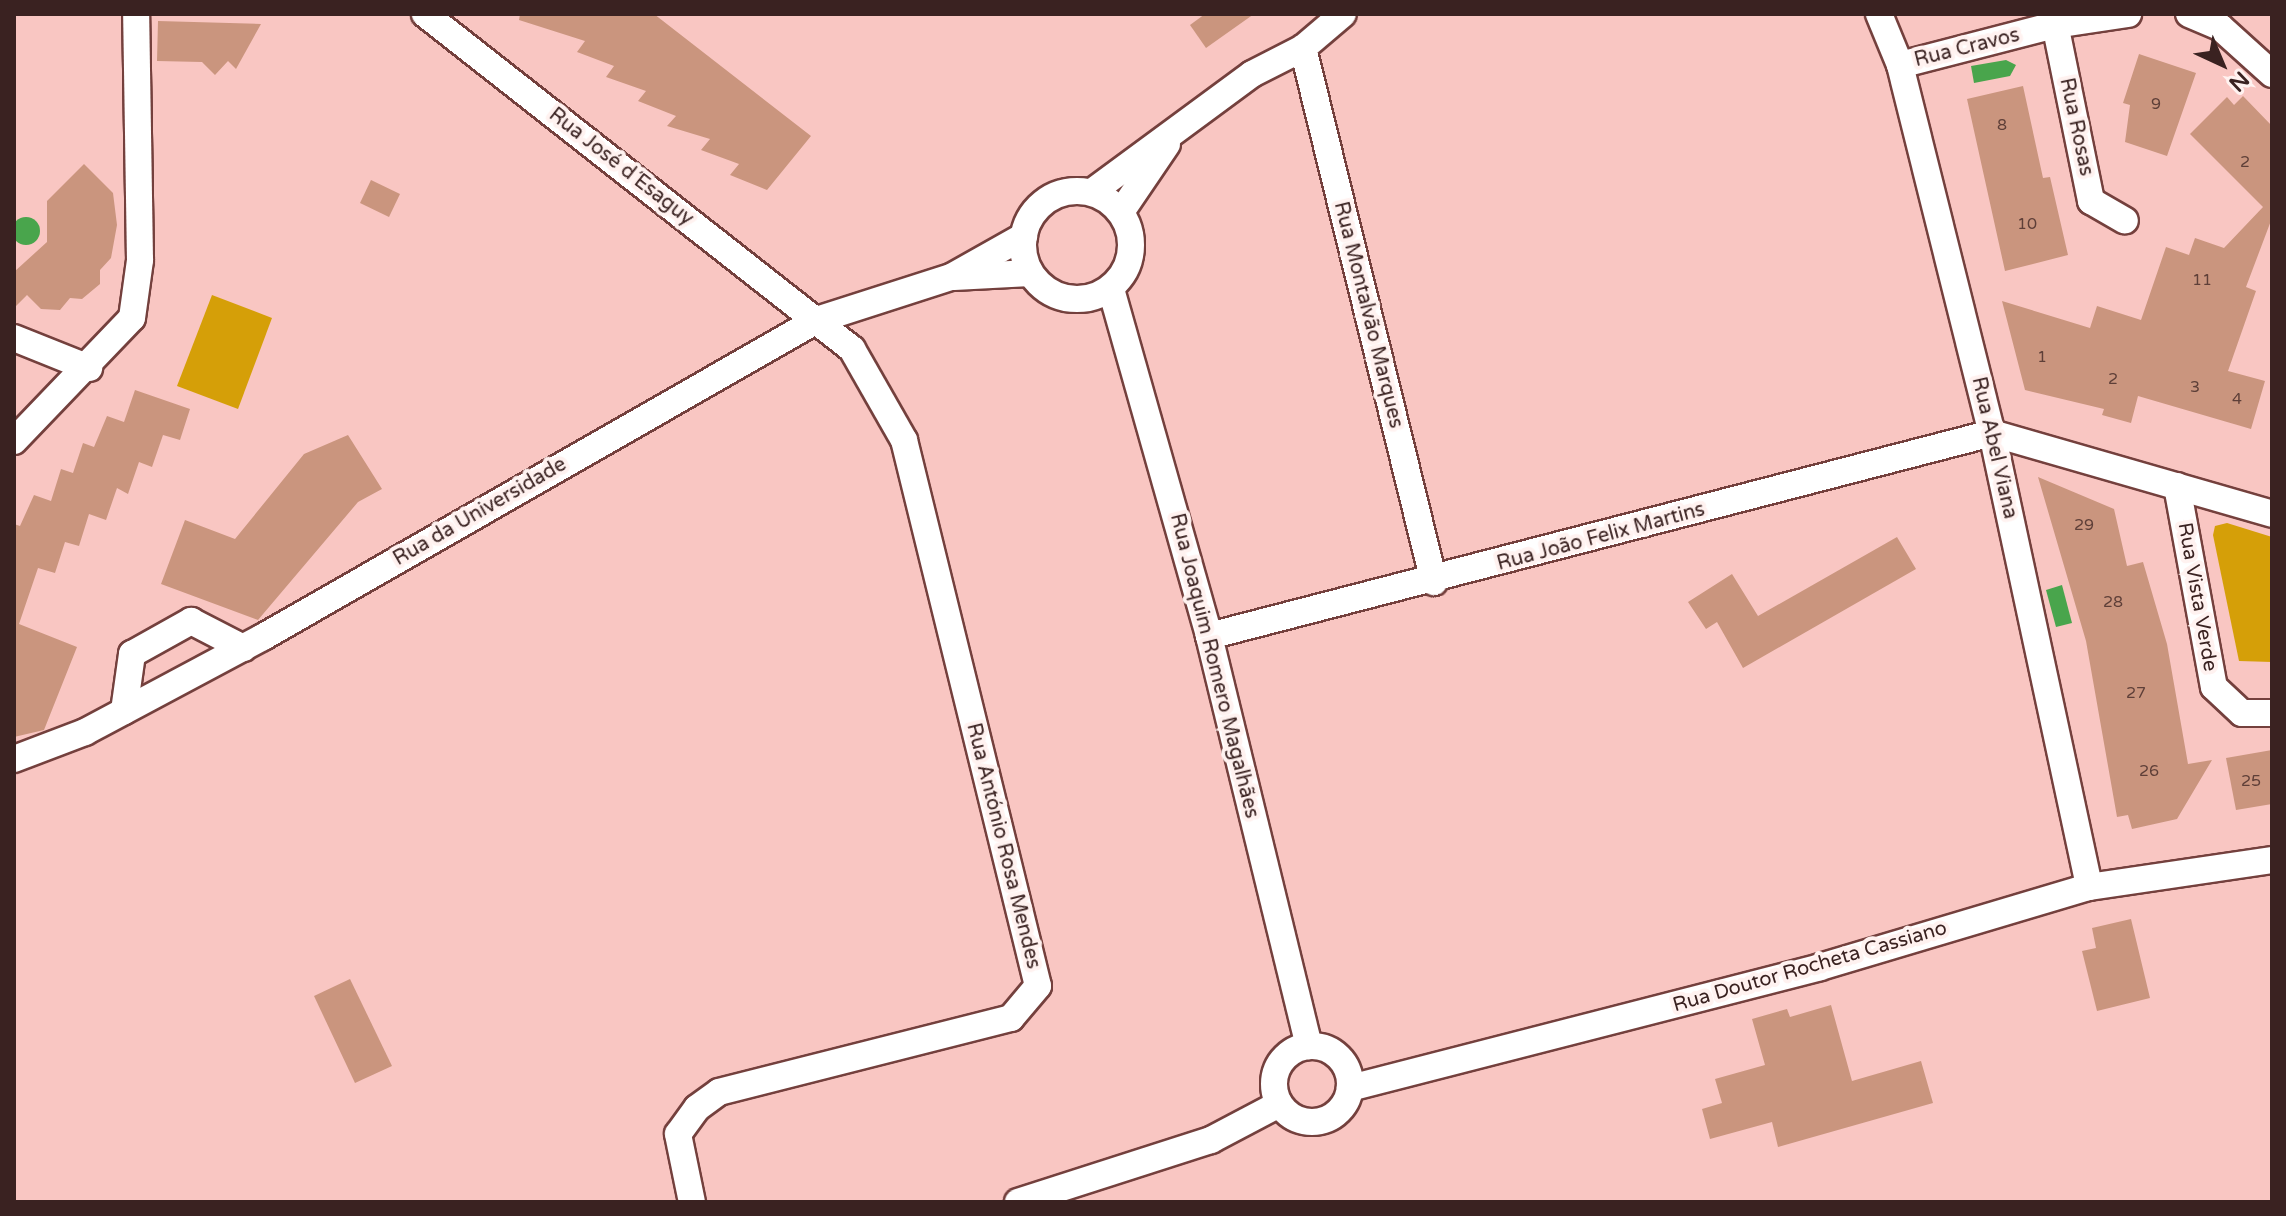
<!DOCTYPE html>
<html>
<head>
<meta charset="utf-8">
<style>
	body { margin:0 }
	#map { position:relative; width:2286px; height:1216px; overflow:hidden; background:#f9c6c2; font-family:"Varela Round",sans-serif }
	div>[style] { position:absolute }
	[style*='--x'] { left:calc(var(--x)*1px); top:calc(var(--y)*1px); width:calc(var(--w)*1px); rotate:calc(var(--a)*1deg) }
	.green>* { inset:0; background:#d59f08 }
	.water>* { inset:0; background:#49a54c }
	.round { border-radius:50% }
	.building>* { inset:0; background:#ca957e }
	.roads { filter:drop-shadow(2px 0 #74403d) drop-shadow(-2px 0 #74403d) drop-shadow(0 2px #74403d) drop-shadow(0 -2px #74403d) }
	.street>* { height:26px; margin:-13px; padding:0 13px; transform-origin:13px; border-radius:13px; background:#fff }
	.street>.ring { margin:-13px; padding:0; box-sizing:content-box; background:none; border:26px solid #fff; border-radius:50% }
	span { translate:-50% -50%; white-space:nowrap; text-align:center; line-height:1.15; -webkit-text-stroke:8px #fff2f0; paint-order:stroke }
	.number-label { font-size:16px; color:#5e3f38 }
	.number-label span { -webkit-text-stroke-width:0 }
	.street-label { font-size:20px; color:#3a2221 }
	.frame { position:absolute; inset:0; border:16px solid #3a2221; pointer-events:none }
	.north { position:absolute; left:2182px; top:24px; width:80px; height:80px; -webkit-text-stroke:6px #fff2f0; paint-order:stroke; rotate:136deg; font-size:22px; font-weight:700; line-height:32px; text-align:center; color:#3a2221 }
	.north::after { content:''; display:block; margin:auto; width:28px; height:36px; background:#3a2221; clip-path:polygon(50% 0,100% 100%,50% 72%,0 100%) }
</style>
</head>
<body>
<div id="map">
	<div class="green">
		<div style="clip-path:polygon(212px 295px,272px 318px,238px 409px,177px 386px)"></div>
		<div style="clip-path:polygon(2227px 523px,2272px 537px,2272px 662px,2239px 661px,2213px 535px,2215px 526px)"></div>
	</div>
	<div class="water">
		<div style="clip-path:polygon(2006px 60px,2016px 65px,2010px 76px,1974px 83px,1971px 66px)"></div>
		<div class="round" style="left:12px;top:217px;width:28px;height:28px"></div>
		<div style="clip-path:polygon(2062px 585px,2072px 623px,2056px 627px,2046px 590px)"></div>
	</div>
	<div class="building">
		<div style="clip-path:polygon(520px 14px,654px 14px,811px 136px,767px 190px,730px 175px,739px 164px,701px 150px,710px 139px,667px 126px,676px 116px,638px 101px,646px 91px,606px 77px,614px 66px,577px 52px,585px 41px,519px 20px)"></div>
		<div style="clip-path:polygon(1205px 14px,1254px 14px,1206px 48px,1190px 25px)"></div>
		<div style="clip-path:polygon(158px 21px,261px 24px,236px 69px,228px 61px,215px 75px,202px 62px,157px 61px)"></div>
		<div style="clip-path:polygon(2139px 54px,2196px 73px,2167px 156px,2125px 142px,2130px 105px,2123px 103px)"></div>
		<div style="clip-path:polygon(2023px 86px,2043px 178px,2050px 177px,2068px 255px,2005px 271px,1967px 99px)"></div>
		<div style="clip-path:polygon(2243px 96px,2272px 126px,2272px 218px,2246px 287px,2256px 291px,2228px 371px,2265px 381px,2251px 429px,2138px 396px,2131px 423px,2102px 415px,2104px 409px,2025px 390px,2002px 301px,2090px 328px,2097px 306px,2141px 320px,2166px 247px,2189px 255px,2195px 238px,2224px 248px,2263px 207px,2190px 134px,2227px 97px,2234px 105px)"></div>
		<div style="clip-path:polygon(84px 164px,113px 193px,117px 225px,111px 258px,100px 270px,100px 284px,82px 299px,70px 298px,60px 310px,41px 309px,27px 295px,14px 308px,14px 272px,47px 242px,47px 201px)"></div>
		<div style="clip-path:polygon(371px 180px,400px 194px,389px 217px,360px 203px)"></div>
		<div style="clip-path:polygon(135px 390px,190px 409px,180px 440px,163px 435px,152px 467px,139px 462px,128px 494px,117px 488px,106px 520px,89px 514px,79px 546px,65px 542px,55px 573px,38px 568px,19px 624px,77px 647px,44px 730px,14px 737px,14px 524px,20px 526px,34px 495px,51px 501px,61px 469px,73px 473px,83px 443px,94px 447px,107px 416px,124px 422px)"></div>
		<div style="clip-path:polygon(348px 435px,382px 489px,358px 502px,258px 620px,161px 584px,185px 520px,235px 539px,304px 454px)"></div>
		<div style="clip-path:polygon(2038px 477px,2114px 509px,2127px 566px,2143px 562px,2167px 644px,2188px 764px,2212px 760px,2177px 819px,2132px 829px,2128px 815px,2117px 817px,2086px 641px)"></div>
		<div style="clip-path:polygon(1897px 537px,1916px 569px,1743px 668px,1717px 622px,1706px 629px,1688px 602px,1732px 574px,1758px 616px)"></div>
		<div style="clip-path:polygon(2272px 750px,2272px 804px,2236px 810px,2226px 758px)"></div>
		<div style="clip-path:polygon(2131px 919px,2150px 998px,2097px 1011px,2082px 951px,2096px 948px,2092px 928px)"></div>
		<div style="clip-path:polygon(350px 979px,392px 1066px,355px 1083px,314px 996px)"></div>
		<div style="clip-path:polygon(1831px 1005px,1852px 1081px,1921px 1061px,1933px 1103px,1778px 1147px,1772px 1122px,1710px 1139px,1702px 1109px,1722px 1103px,1715px 1079px,1765px 1065px,1752px 1019px,1787px 1009px,1790px 1017px)"></div>
	</div>
	<div class="roads">
		<div class="street">
			<div style="--x:425;--y:14;--w:543;--a:38.12"></div>
			<div style="--x:852;--y:349;--w:105;--a:60.3"></div>
			<div style="--x:904;--y:440;--w:562;--a:76.21"></div>
			<div style="--x:1038;--y:986;--w:42;--a:130.2"></div>
			<div style="--x:1011;--y:1018;--w:301;--a:165.8"></div>
			<div style="--x:719;--y:1092;--w:27;--a:144"></div>
			<div style="--x:697;--y:1108;--w:32;--a:126"></div>
			<div style="--x:678;--y:1134;--w:69;--a:78.4"></div>
			<div style="--x:1879;--y:14;--w:55;--a:67.6"></div>
			<div style="--x:1900;--y:65;--w:379;--a:76"></div>
			<div style="--x:1992;--y:433;--w:464;--a:77.9"></div>
			<div style="--x:2053;--y:14;--w:191;--a:78.5"></div>
			<div style="--x:2091;--y:201;--w:39;--a:30"></div>
			<div style="--x:2189;--y:14;--w:34;--a:23"></div>
			<div style="--x:2220;--y:27;--w:70;--a:42.1"></div>
			<div style="--x:1303;--y:48;--w:550;--a:76.22"></div>
			<div style="--x:1900;--y:65;--w:160;--a:-14.5"></div>
			<div style="--x:2055;--y:25;--w:74;--a:-8.6"></div>
			<div class="ring" style="left:1023px;top:191px;width:82px;height:82px"></div>
			<div style="--x:1092;--y:192;--w:199;--a:-36.4"></div>
			<div style="--x:1252;--y:74;--w:57;--a:-27"></div>
			<div style="--x:1303;--y:48;--w:52;--a:-40.4"></div>
			<div style="--x:1121;--y:212;--w:82;--a:-55.9"></div>
			<div style="--x:954;--y:277;--w:76;--a:-3"></div>
			<div style="--x:1111;--y:289;--w:361;--a:74.2"></div>
			<div style="--x:1209;--y:636;--w:422;--a:76.3"></div>
			<div style="--x:14;--y:338;--w:81;--a:21.8"></div>
			<div style="--x:14;--y:441;--w:170;--a:-46.2"></div>
			<div style="--x:132;--y:318;--w:59;--a:-82.1"></div>
			<div style="--x:140;--y:260;--w:246;--a:-90.9"></div>
			<div style="--x:2177;--y:486;--w:204;--a:79.6"></div>
			<div style="--x:2214;--y:687;--w:38;--a:43"></div>
			<div style="--x:2242;--y:713;--w:30;--a:0"></div>
			<div style="--x:1209;--y:636;--w:809;--a:-14.53"></div>
			<div style="--x:1992;--y:433;--w:291;--a:16.1"></div>
			<div style="--x:124;--y:711;--w:58;--a:-82"></div>
			<div style="--x:132;--y:654;--w:68;--a:-29.2"></div>
			<div style="--x:191;--y:621;--w:59;--a:27.4"></div>
			<div style="--x:14;--y:759;--w:76;--a:-20.8"></div>
			<div style="--x:85;--y:732;--w:202;--a:-28.1"></div>
			<div style="--x:263;--y:637;--w:638;--a:-29.78"></div>
			<div style="--x:817;--y:320;--w:141;--a:-17.8"></div>
			<div style="--x:951;--y:277;--w:84;--a:-29.3"></div>
			<div class="ring" style="left:1274px;top:1046px;width:50px;height:50px"></div>
			<div style="--x:1350;--y:1088;--w:485;--a:-14.4"></div>
			<div style="--x:1820;--y:967;--w:281;--a:-16.6"></div>
			<div style="--x:2089;--y:887;--w:185;--a:-8.4"></div>
			<div style="--x:1018;--y:1202;--w:203;--a:-17.8"></div>
			<div style="--x:1211;--y:1140;--w:77;--a:-27.9"></div>
		</div>
	</div>
	<div class="number-label">
		<span style="left:2156px;top:104px">9</span>
		<span style="left:2002px;top:125px">8</span>
		<span style="left:2245px;top:162px">2</span>
		<span style="left:2027px;top:224px">10</span>
		<span style="left:2202px;top:280px">11</span>
		<span style="left:2042px;top:357px">1</span>
		<span style="left:2113px;top:379px">2</span>
		<span style="left:2195px;top:387px">3</span>
		<span style="left:2237px;top:399px">4</span>
		<span style="left:2084px;top:525px">29</span>
		<span style="left:2113px;top:602px">28</span>
		<span style="left:2136px;top:693px">27</span>
		<span style="left:2149px;top:771px">26</span>
		<span style="left:2251px;top:781px">25</span>
	</div>
	<div class="street-label">
		<span style="left:1967px;top:48px;rotate:-14deg">Rua Cravos</span>
		<span style="left:2076px;top:127px;rotate:78deg">Rua Rosas</span>
		<span style="left:621px;top:167px;rotate:38deg">Rua José d´Esaguy</span>
		<span style="left:1368px;top:315px;rotate:76deg">Rua Montalvão Marques</span>
		<span style="left:1994px;top:448px;rotate:77deg">Rua Abel Viana</span>
		<span style="left:480px;top:512px;rotate:-30deg">Rua da Universidade</span>
		<span style="left:1601px;top:537px;rotate:-15deg">Rua João Felix Martins</span>
		<span style="left:2197px;top:597px;rotate:80deg">Rua Vista Verde</span>
		<span style="left:1214px;top:666px;rotate:76deg">Rua Joaquim Romero Magalhães</span>
		<span style="left:1003px;top:846px;rotate:76deg">Rua António Rosa Mendes</span>
		<span style="left:1810px;top:967px;rotate:-16deg">Rua Doutor Rocheta Cassiano</span>
	</div>
	<div class="frame"></div>
	<div class="north">N</div>
</div>
</body>
</html>
